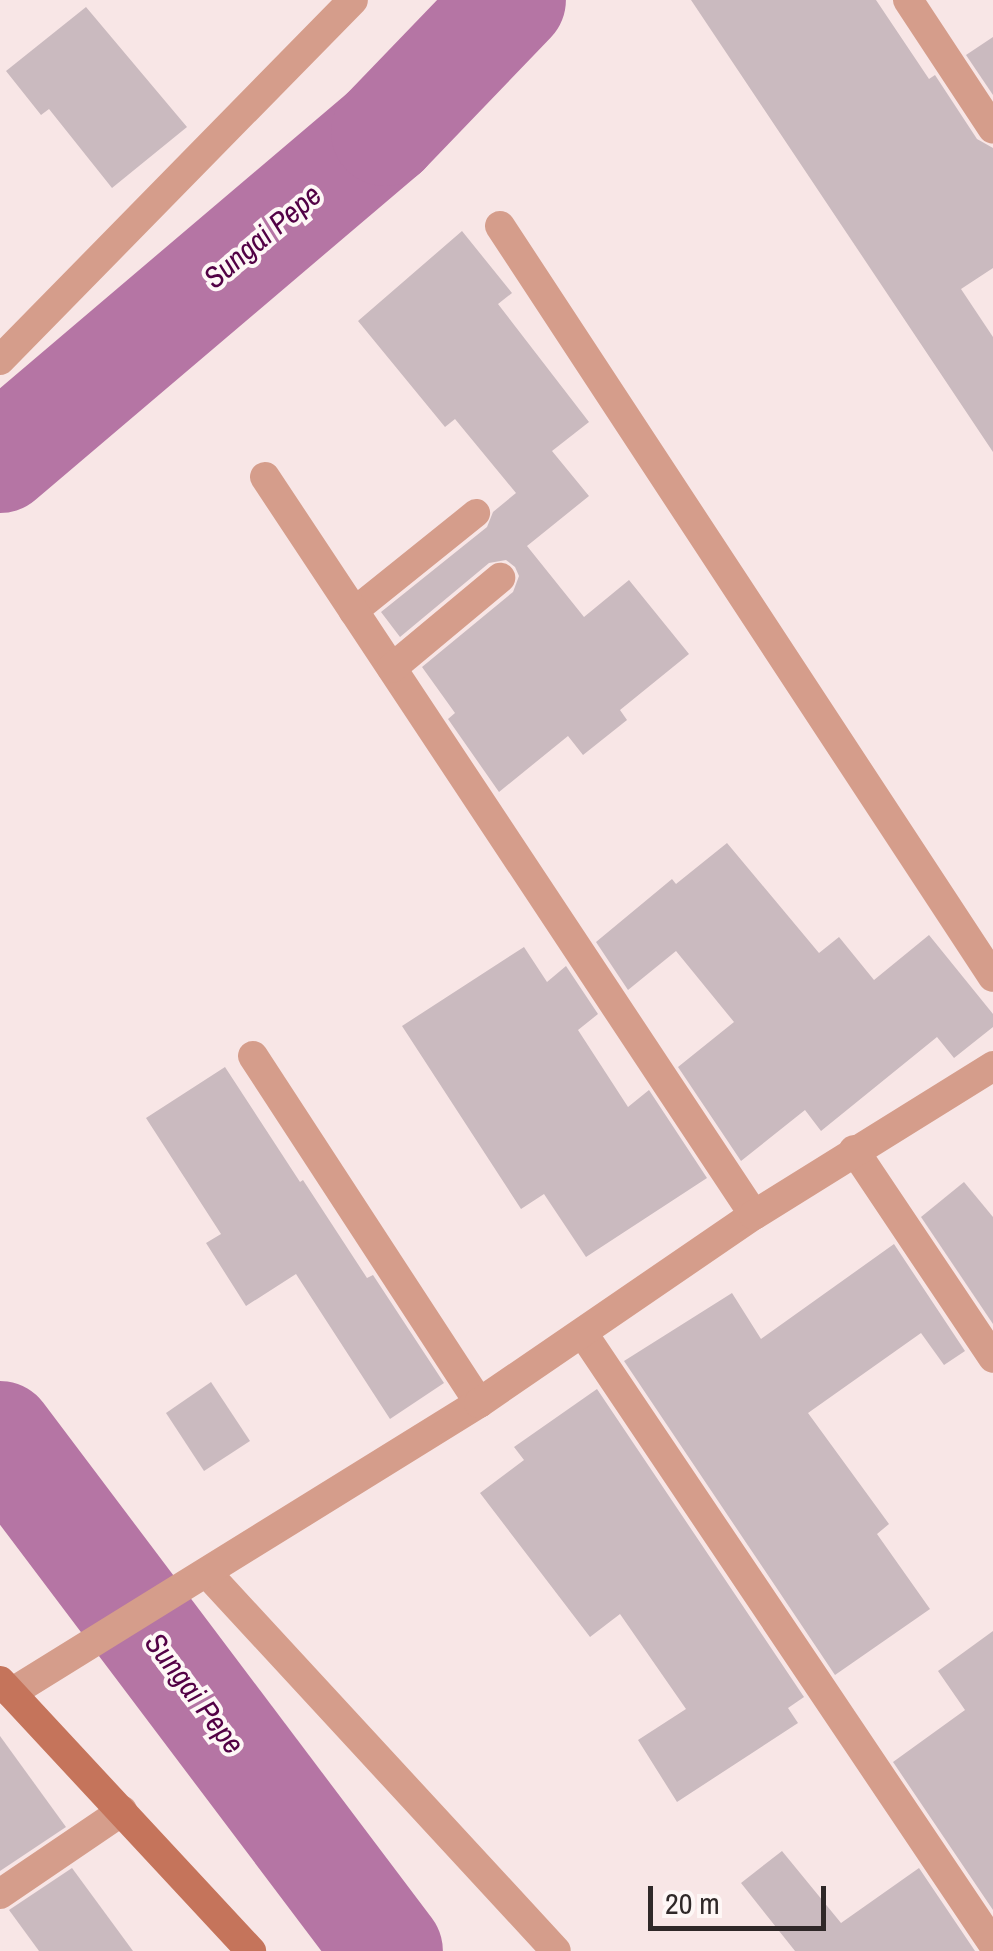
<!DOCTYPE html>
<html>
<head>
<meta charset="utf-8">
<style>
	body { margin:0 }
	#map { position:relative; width:993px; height:1951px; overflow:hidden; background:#f8e6e6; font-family:"Archivo Narrow",sans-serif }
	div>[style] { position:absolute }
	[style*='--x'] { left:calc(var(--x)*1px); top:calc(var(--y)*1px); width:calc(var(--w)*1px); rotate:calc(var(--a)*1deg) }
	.river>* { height:108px; margin:-54px; padding:0 54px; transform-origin:54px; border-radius:54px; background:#b575a4 }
	.building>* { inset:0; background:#cababf }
	.lane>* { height:28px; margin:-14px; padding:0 14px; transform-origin:14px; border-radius:14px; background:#d59d8b }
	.street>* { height:30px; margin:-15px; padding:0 15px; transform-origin:15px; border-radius:15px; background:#d59d8b }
	.secondary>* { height:30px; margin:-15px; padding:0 15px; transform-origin:15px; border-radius:15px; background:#c5745b }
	span { translate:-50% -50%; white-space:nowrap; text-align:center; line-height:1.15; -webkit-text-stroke:8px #fef7f6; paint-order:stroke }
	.water-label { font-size:30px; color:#520145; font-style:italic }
	.scale { position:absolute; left:648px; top:1886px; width:178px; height:45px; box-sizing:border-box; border:5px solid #2f2828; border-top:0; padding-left:12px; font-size:30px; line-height:35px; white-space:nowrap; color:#2f2828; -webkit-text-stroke:8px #fef7f6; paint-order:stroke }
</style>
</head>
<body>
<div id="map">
	<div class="river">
		<div style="--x:0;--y:459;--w:505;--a:-40.34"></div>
		<div style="--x:385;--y:132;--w:183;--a:-46.1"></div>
		<div style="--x:0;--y:1435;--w:646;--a:52.99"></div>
	</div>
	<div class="building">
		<div style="clip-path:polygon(691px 0,876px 0,929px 79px,935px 75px,977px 139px,993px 148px,993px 268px,961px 289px,993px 337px,993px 452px)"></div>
		<div style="clip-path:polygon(86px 7px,187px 127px,112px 188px,49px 109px,41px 115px,6px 71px)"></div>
		<div style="clip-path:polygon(993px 37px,993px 95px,966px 55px)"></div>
		<div style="clip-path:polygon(462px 231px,512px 293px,498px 304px,589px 422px,552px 451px,589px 496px,527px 546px,584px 617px,629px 580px,689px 654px,620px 710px,627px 720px,583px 755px,568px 736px,499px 792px,448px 719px,455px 713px,422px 667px,513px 592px,519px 576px,515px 567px,506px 560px,489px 563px,400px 637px,381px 612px,487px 527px,493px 512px,516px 493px,455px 419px,445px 427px,358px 321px)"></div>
		<div style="clip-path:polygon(727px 843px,819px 953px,839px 937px,874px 980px,929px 935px,993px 1014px,993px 1027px,954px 1058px,937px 1037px,821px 1131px,805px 1110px,741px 1161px,678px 1067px,734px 1022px,676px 951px,628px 990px,596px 942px,672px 879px,676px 884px)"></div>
		<div style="clip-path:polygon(524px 947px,547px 982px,566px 966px,598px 1014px,578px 1030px,628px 1107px,649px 1090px,707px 1178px,586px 1257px,544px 1194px,521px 1209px,402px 1026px)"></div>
		<div style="clip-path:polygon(225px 1067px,300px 1182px,303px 1180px,367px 1278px,373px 1275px,444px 1383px,390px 1419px,296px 1274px,246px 1306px,206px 1243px,221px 1234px,146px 1118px)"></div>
		<div style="clip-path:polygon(964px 1182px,993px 1217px,993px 1324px,921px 1217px)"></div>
		<div style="clip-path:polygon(894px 1244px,965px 1351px,944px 1365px,921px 1333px,808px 1413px,889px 1524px,877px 1534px,930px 1609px,835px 1675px,624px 1361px,732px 1293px,761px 1339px)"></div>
		<div style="clip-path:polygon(211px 1382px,250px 1441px,204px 1471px,166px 1413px)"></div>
		<div style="clip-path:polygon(597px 1389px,804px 1697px,788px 1708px,798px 1723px,677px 1802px,638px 1740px,686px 1709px,620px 1614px,590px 1637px,480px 1493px,524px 1460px,514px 1447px)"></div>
		<div style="clip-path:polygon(993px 1631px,993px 1910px,893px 1762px,965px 1710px,938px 1671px)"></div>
		<div style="clip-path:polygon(0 1736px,66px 1827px,0 1871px)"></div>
		<div style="clip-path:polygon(782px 1851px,841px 1923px,919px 1868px,975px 1951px,795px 1951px,741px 1883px)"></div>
		<div style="clip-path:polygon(72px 1868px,133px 1951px,39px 1951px,9px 1910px)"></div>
	</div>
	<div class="lane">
		<div style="--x:353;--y:612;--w:158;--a:-38.8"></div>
	</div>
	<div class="street">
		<div style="--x:908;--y:0;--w:154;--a:56.6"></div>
		<div style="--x:500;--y:226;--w:898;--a:56.72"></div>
		<div style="--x:0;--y:360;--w:504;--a:-45.56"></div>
		<div style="--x:265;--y:477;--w:885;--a:56.47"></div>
		<div style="--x:392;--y:668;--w:141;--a:-39.8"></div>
		<div style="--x:253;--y:1056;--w:414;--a:56.9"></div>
		<div style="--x:854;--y:1150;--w:250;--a:56.2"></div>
		<div style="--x:584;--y:1335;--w:734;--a:56.11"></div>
		<div style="--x:207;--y:1573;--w:514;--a:47.28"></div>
		<div style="--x:11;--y:1693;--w:551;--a:-31.78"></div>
		<div style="--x:479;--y:1403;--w:333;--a:-34.4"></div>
		<div style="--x:754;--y:1215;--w:282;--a:-31.9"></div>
		<div style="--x:0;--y:1894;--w:148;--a:-34.2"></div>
	</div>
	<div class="secondary">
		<div style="--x:0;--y:1681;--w:369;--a:47.1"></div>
	</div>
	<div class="water-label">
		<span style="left:262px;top:236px;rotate:-40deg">Sungai Pepe</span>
		<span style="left:195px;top:1693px;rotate:53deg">Sungai Pepe</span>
	</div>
	<div class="scale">20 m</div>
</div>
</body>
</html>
